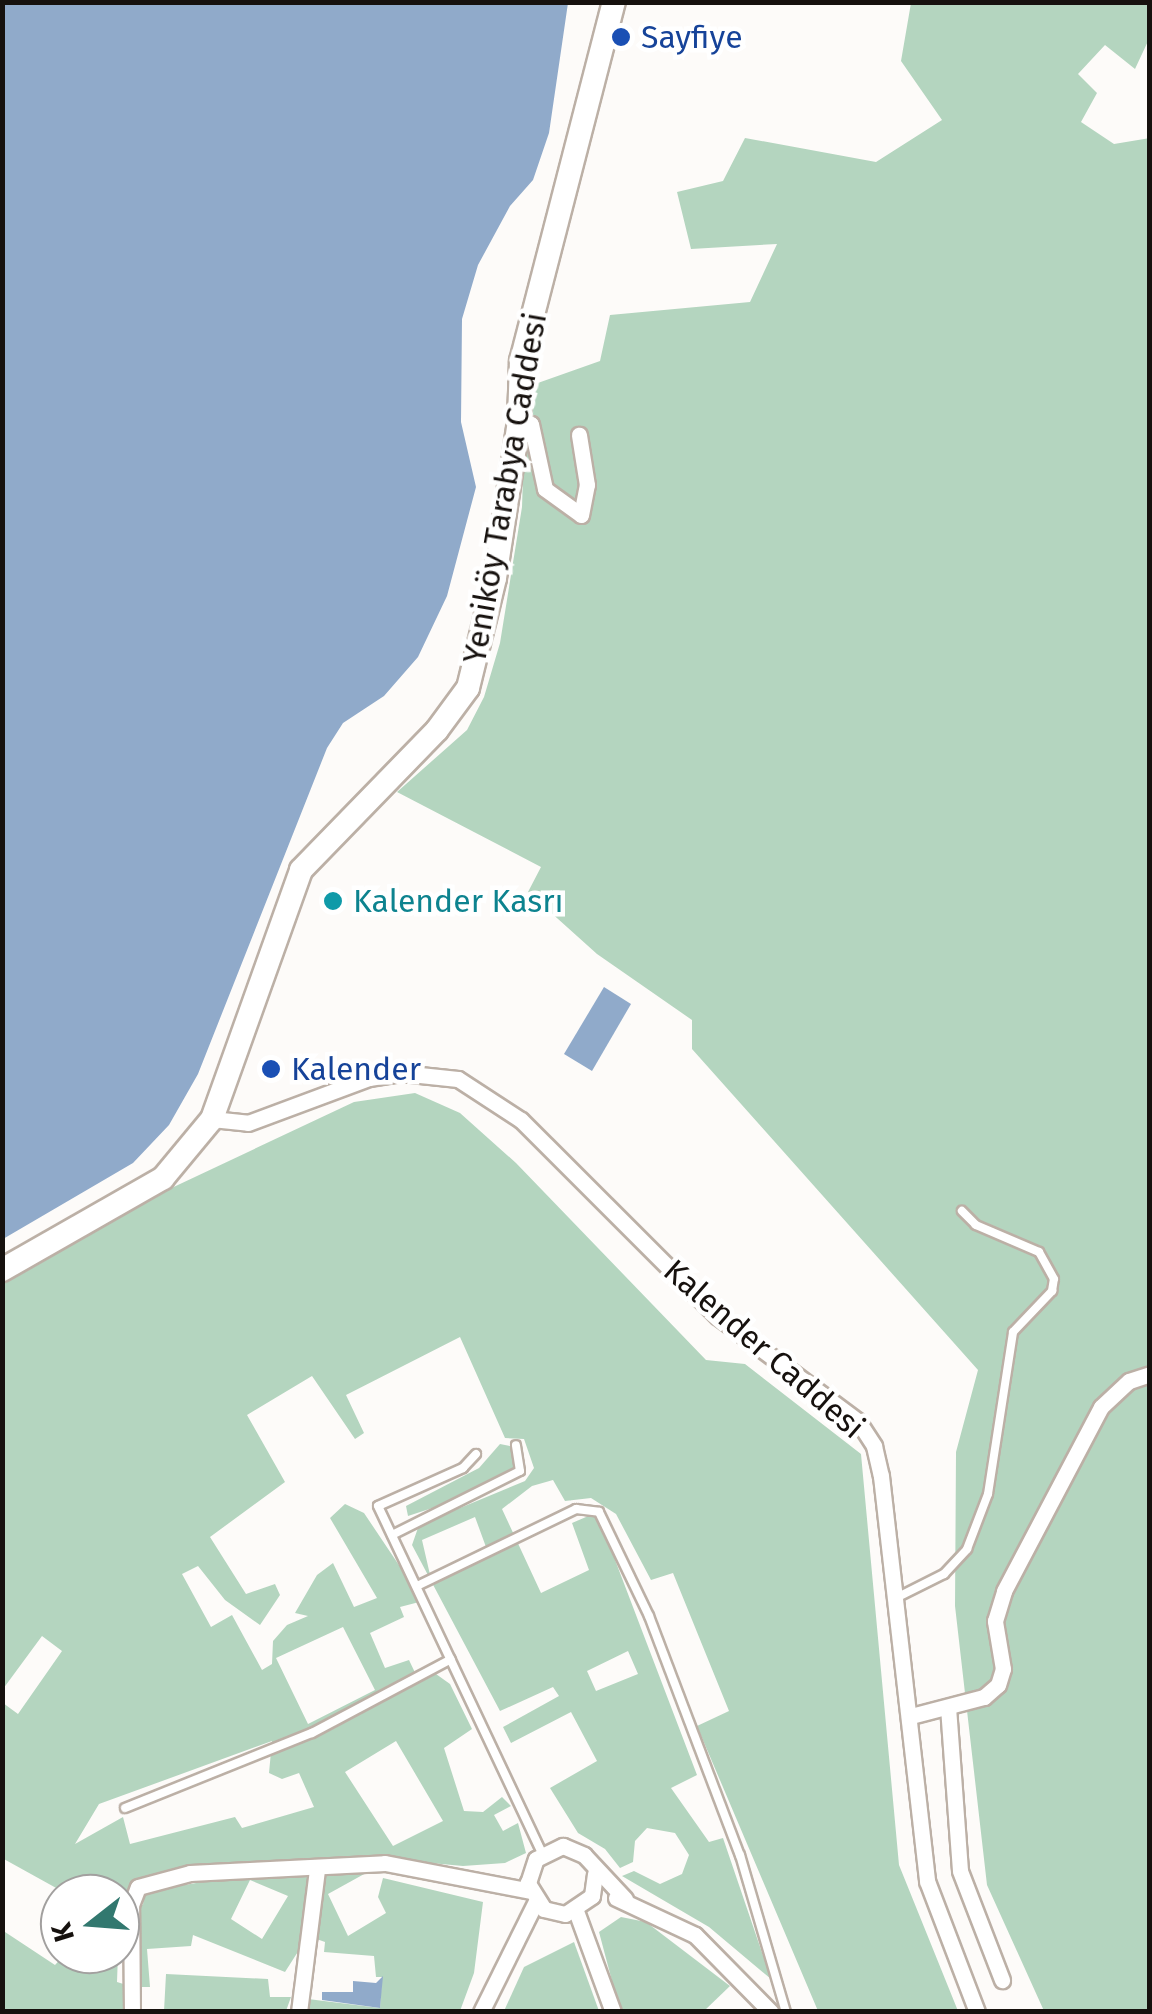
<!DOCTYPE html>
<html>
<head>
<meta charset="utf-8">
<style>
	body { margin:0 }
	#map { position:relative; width:1152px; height:2014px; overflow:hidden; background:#fdfbf9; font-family:"Fira Sans",sans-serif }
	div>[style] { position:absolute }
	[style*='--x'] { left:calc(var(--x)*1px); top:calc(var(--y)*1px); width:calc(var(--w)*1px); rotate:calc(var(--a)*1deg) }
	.green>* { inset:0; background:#b4d5bf }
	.water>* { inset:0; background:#90aaca }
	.roads { filter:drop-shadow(2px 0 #bcb0a6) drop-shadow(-2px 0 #bcb0a6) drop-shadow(0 2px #bcb0a6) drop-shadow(0 -2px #bcb0a6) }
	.service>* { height:8px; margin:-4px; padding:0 4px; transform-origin:4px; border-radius:4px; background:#fff }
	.minor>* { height:15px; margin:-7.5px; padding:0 7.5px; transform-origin:7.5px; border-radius:7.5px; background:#fff }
	.primary>* { height:22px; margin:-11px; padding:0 11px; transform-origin:11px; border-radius:11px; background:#fff }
	.dots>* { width:28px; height:28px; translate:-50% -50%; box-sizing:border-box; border:5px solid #fff; border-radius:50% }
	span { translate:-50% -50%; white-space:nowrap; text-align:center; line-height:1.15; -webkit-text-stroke:9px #fff; paint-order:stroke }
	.transit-label { font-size:32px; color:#164399 }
	.left { translate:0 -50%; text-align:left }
	.street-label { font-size:32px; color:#16110e }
	.culture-label { font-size:32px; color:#0d838f }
	.frame { position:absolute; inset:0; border:5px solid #16110e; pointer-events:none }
	.north { position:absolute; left:40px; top:1874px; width:100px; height:100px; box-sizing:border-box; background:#fff; border:2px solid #a2a09f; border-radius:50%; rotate:253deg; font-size:28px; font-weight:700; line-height:40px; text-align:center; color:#16110e }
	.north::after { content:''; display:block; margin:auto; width:35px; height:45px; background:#32786f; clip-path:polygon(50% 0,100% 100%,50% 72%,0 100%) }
</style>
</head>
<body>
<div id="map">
	<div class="green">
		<div style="clip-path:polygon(911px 3px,1149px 3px,1149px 39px,1135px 69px,1105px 45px,1078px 74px,1097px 93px,1081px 122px,1114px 144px,1150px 138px,1149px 2011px,1044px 2011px,987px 1885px,955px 1606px,956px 1452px,978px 1370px,692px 1049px,692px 1020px,597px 954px,528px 892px,541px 867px,397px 792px,467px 730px,484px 697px,500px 643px,522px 507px,525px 413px,535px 384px,600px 361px,610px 315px,750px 302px,777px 244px,691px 249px,677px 192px,723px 181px,745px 138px,876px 162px,942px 120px,901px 61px)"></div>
		<div style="clip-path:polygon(evenodd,415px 1093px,460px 1113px,516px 1163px,706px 1360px,745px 1364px,861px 1454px,899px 1865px,958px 2011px,818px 2011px,697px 1726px,729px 1711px,673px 1573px,651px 1580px,616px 1514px,591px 1498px,565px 1501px,553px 1480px,532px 1486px,502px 1509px,541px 1593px,589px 1570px,572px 1523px,593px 1514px,604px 1531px,697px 1775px,671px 1788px,709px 1842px,723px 1838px,771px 1979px,709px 1927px,622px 1876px,634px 1871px,660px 1884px,682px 1874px,689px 1855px,675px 1833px,647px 1828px,635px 1841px,633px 1862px,620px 1868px,605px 1849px,578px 1833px,550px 1788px,597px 1761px,571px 1712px,511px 1743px,503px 1727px,559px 1696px,553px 1687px,500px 1711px,412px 1545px,419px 1525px,525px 1481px,534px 1468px,524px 1439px,505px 1438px,460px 1337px,346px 1395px,364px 1433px,355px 1439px,312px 1376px,247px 1415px,285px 1482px,210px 1537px,246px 1594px,275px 1584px,280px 1595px,260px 1625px,225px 1600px,198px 1566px,182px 1574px,211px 1627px,232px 1615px,262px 1670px,272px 1664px,273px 1641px,287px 1625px,308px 1616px,295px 1613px,317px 1575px,333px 1563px,354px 1607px,377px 1598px,330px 1518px,345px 1504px,364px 1513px,423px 1601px,400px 1607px,404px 1617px,370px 1633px,385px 1668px,409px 1660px,419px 1681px,436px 1674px,450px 1684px,472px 1729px,444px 1748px,464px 1811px,483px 1812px,502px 1797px,511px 1806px,494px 1815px,503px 1831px,518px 1823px,526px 1853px,505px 1863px,463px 1866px,366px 1857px,177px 1873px,120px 1895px,67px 1894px,2px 1858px,3px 1703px,18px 1714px,62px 1651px,42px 1636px,3px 1689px,3px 1279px,78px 1232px,354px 1102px,415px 1093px,475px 1517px,486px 1547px,431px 1579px,422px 1540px,475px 1517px,415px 1093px,343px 1627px,375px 1690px,308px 1724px,276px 1658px,343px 1627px,415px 1093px,628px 1651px,638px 1674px,596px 1691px,587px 1671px,628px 1651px,415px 1093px,272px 1741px,269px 1773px,282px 1779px,299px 1773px,314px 1807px,242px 1828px,235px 1817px,130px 1844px,123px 1817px,75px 1844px,99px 1804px,272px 1741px,415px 1093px,396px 1741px,443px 1821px,393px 1846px,345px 1772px,396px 1741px)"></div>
		<div style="clip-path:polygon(500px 1444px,519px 1448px,525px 1463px,518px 1479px,488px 1481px,478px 1493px,408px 1516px,406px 1506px,479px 1468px)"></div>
		<div style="clip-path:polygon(evenodd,366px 1873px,328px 1894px,348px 1936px,386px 1913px,378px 1897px,383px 1878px,483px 1902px,474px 1973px,460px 2011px,309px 2011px,308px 1999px,380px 2008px,382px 1977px,376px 1977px,374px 1956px,324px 1952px,325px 1942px,308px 1936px,285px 1972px,193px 1935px,191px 1946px,147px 1949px,150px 1987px,134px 1987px,136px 2011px,3px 2011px,2px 1930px,55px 1965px,65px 1954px,118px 1954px,117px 1982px,133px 1987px,132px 1902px,143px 1905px,144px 1892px,225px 1878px,366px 1873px,250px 1880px,288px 1896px,262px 1939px,231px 1919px,250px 1880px)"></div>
		<div style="clip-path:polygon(621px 1917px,646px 1922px,730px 1986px,704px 2011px,620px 2011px,599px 1932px)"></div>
		<div style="clip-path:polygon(574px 1942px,599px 2011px,504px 2011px,524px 1967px)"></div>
		<div style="clip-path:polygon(166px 1974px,268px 1979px,270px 1997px,291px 1997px,286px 2011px,164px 2011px)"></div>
	</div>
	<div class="water">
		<div style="clip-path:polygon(3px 2px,568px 3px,549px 133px,533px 180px,510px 206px,478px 265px,462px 319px,461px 422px,476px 487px,447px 596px,418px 657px,384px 696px,343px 723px,327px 748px,198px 1074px,169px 1125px,133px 1163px,3px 1239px)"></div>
		<div style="clip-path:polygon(604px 987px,631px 1004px,592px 1071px,564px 1054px)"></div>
		<div style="clip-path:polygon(383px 1976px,380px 2008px,322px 2000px,322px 1992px,353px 1992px,353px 1981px,376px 1983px)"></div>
	</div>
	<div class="roads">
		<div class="service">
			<div style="--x:476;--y:1454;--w:19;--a:133"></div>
			<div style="--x:463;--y:1468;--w:93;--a:155.9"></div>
			<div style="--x:378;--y:1506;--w:384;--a:64.7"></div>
			<div style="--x:392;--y:1535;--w:143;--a:-26.6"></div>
			<div style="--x:520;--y:1471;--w:26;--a:-99"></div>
			<div style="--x:417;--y:1586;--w:177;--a:-25.8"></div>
			<div style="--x:576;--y:1509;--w:23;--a:7"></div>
			<div style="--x:599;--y:1512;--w:115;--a:64.3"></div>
			<div style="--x:649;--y:1616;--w:256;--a:69.2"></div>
			<div style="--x:740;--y:1855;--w:164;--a:73.7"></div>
			<div style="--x:894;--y:1599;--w:56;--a:-26.6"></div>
			<div style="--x:944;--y:1574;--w:34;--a:-47"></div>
			<div style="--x:967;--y:1549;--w:59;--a:-69.1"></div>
			<div style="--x:988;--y:1494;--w:164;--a:-81.2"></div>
			<div style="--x:1013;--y:1332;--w:57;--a:-46.4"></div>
			<div style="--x:1052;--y:1291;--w:12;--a:-81"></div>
			<div style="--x:1054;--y:1279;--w:31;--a:-119"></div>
			<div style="--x:1039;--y:1252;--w:69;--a:-156.8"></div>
			<div style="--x:976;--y:1225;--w:20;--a:-135"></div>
			<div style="--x:125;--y:1808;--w:201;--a:-21.9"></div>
			<div style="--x:312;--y:1733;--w:157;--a:-28"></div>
		</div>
		<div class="minor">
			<div style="--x:519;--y:421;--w:12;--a:14"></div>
			<div style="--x:531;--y:424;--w:66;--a:77.8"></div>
			<div style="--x:545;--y:489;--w:44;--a:35.8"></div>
			<div style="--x:581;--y:515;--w:31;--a:-79"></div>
			<div style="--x:587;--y:485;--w:51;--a:-99.1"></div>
			<div style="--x:212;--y:1119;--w:36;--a:6"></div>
			<div style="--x:248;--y:1123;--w:129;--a:-20.4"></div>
			<div style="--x:369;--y:1078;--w:32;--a:-9"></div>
			<div style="--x:401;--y:1073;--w:57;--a:6"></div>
			<div style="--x:458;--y:1079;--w:75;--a:33.1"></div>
			<div style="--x:521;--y:1120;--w:277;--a:45"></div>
			<div style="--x:717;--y:1316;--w:176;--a:36.7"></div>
			<div style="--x:858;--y:1421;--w:30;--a:57"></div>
			<div style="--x:874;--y:1446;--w:31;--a:77"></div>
			<div style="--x:881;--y:1476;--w:408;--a:83.5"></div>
			<div style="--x:927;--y:1881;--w:140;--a:69.1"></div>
			<div style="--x:948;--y:1707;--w:164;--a:85.8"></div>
			<div style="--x:960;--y:1871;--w:117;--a:68.9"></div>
			<div style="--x:911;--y:1716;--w:75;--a:-14.6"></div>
			<div style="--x:984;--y:1697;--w:18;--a:-41"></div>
			<div style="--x:998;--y:1685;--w:17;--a:-73"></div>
			<div style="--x:1003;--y:1669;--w:49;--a:-99.5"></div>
			<div style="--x:995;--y:1621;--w:31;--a:-73"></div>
			<div style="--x:1004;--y:1591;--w:208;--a:-62.2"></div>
			<div style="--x:1101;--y:1407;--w:38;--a:-43"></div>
			<div style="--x:1129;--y:1381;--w:22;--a:-18"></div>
			<div style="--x:595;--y:1874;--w:22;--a:98"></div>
			<div style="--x:592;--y:1896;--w:32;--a:146"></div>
			<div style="--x:565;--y:1914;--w:22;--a:-167"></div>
			<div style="--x:544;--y:1909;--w:31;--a:-122"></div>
			<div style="--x:528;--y:1883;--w:25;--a:-72"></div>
			<div style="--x:536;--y:1859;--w:30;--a:-26"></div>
			<div style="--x:563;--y:1846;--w:23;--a:23"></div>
			<div style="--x:584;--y:1855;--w:60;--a:47"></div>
			<div style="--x:616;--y:1898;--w:87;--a:25.1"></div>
			<div style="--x:695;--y:1935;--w:108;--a:45.4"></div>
			<div style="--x:576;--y:1911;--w:108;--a:69.9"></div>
			<div style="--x:132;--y:2012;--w:107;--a:-90.5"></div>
			<div style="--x:131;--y:1905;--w:19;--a:-69"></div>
			<div style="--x:138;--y:1887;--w:54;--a:-15.1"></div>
			<div style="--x:190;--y:1873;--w:195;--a:-2.9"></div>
			<div style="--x:385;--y:1863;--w:148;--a:10.9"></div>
			<div style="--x:299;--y:2012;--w:144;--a:-82.8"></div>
			<div style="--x:481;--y:2012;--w:124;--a:-63.6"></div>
		</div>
		<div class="primary">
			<div style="--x:2;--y:1270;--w:185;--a:-29.7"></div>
			<div style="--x:163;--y:1178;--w:77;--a:-50.3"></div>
			<div style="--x:212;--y:1119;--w:264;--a:-70.3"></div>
			<div style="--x:301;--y:870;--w:195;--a:-45.8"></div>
			<div style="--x:437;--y:730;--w:52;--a:-53.6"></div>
			<div style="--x:468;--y:688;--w:113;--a:-76.2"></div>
			<div style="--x:495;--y:578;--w:159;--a:-81.3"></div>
			<div style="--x:519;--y:421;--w:60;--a:-88.1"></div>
			<div style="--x:521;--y:361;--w:371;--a:-75.5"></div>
		</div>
	</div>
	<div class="dots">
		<div style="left:621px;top:37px;background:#1a4fb4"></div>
		<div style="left:333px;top:901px;background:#0f9aa8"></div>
		<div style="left:271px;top:1069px;background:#1a4fb4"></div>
	</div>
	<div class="transit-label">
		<span class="left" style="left:641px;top:37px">Sayfiye</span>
		<span class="left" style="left:291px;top:1069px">Kalender</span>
	</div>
	<div class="street-label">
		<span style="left:505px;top:488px;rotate:-80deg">Yeniköy Tarabya Caddesi</span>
		<span style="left:764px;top:1349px;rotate:41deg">Kalender Caddesi</span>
	</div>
	<div class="culture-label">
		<span class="left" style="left:353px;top:901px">Kalender Kasrı</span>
	</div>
	<div class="frame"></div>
	<div class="north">K</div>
</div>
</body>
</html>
